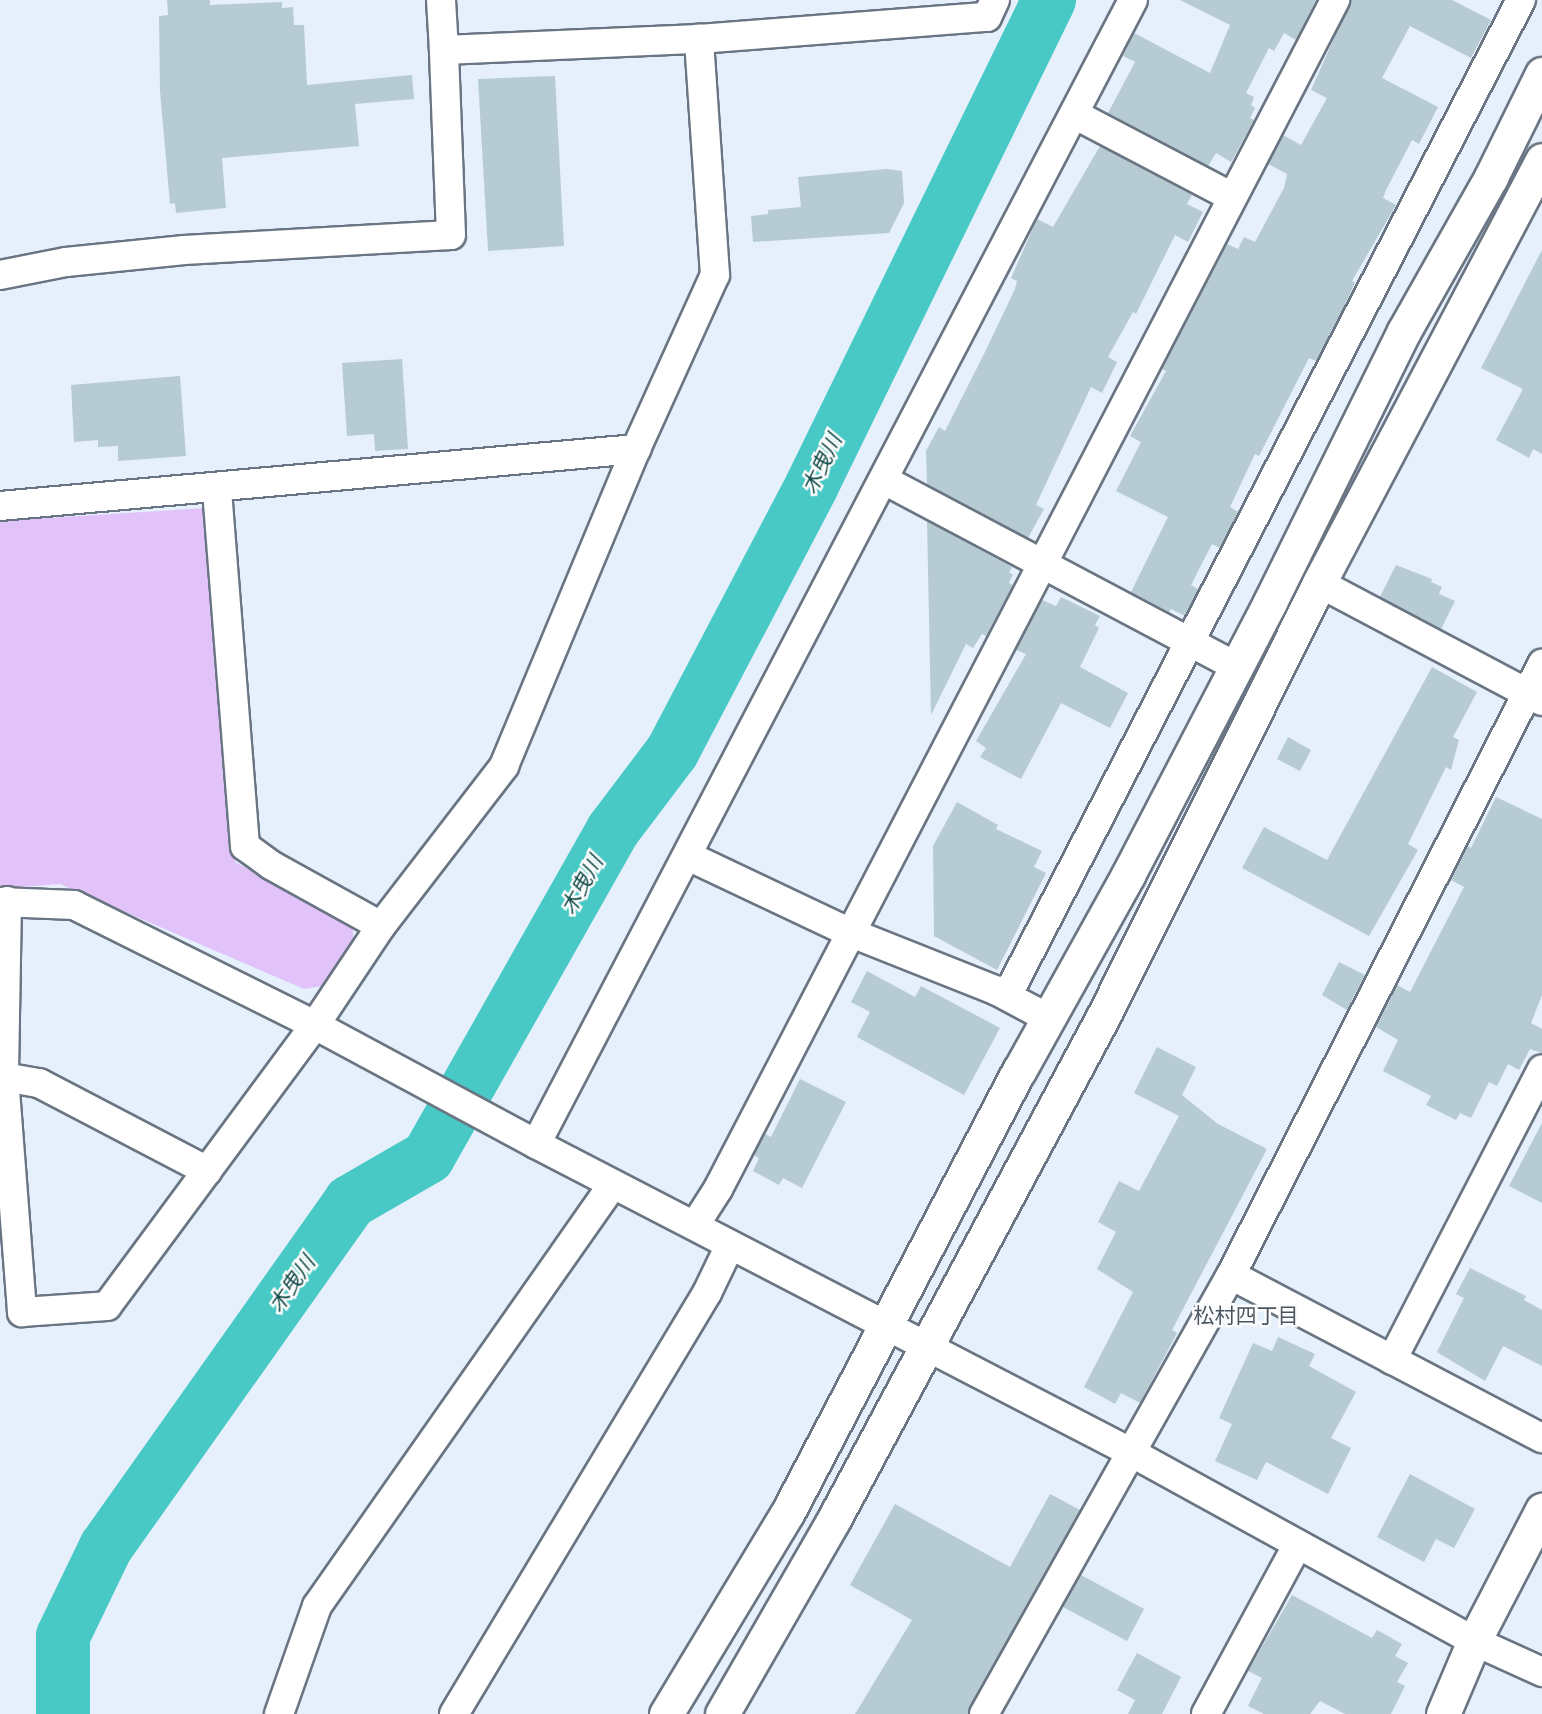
<!DOCTYPE html>
<html>
<head>
<meta charset="utf-8">
<style>
	body { margin:0 }
	#map { position:relative; width:1542px; height:1714px; overflow:hidden; background:#e5f0fc; font-family:"Work Sans","Noto Sans JP",sans-serif }
	div>[style] { position:absolute }
	[style*='--x'] { left:calc(var(--x)*1px); top:calc(var(--y)*1px); width:calc(var(--w)*1px); rotate:calc(var(--a)*1deg) }
	.green>* { inset:0; background:#e1c2f9 }
	.river>* { height:54px; margin:-27px; padding:0 27px; transform-origin:27px; border-radius:27px; background:#48c9c5 }
	.building>* { inset:0; background:#b7cbd3 }
	.roads { filter:drop-shadow(2px 0 #697582) drop-shadow(-2px 0 #697582) drop-shadow(0 2px #697582) drop-shadow(0 -2px #697582) }
	.minor>* { height:28px; margin:-14px; padding:0 14px; transform-origin:14px; border-radius:14px; background:#fff }
	.tertiary>* { height:33px; margin:-16.5px; padding:0 16.5px; transform-origin:16.5px; border-radius:16.5px; background:#fff }
	span { translate:-50% -50%; white-space:nowrap; text-align:center; line-height:1.15; -webkit-text-stroke:5px #fcfcfc; paint-order:stroke }
	.water-label { font-size:21px; color:#0f4947; font-style:italic }
	.neighbourhood-label { font-size:21px; color:#495561 }
</style>
</head>
<body>
<div id="map">
	<div class="green">
		<div style="clip-path:polygon(206px 508px,229px 839px,235px 862px,352px 924px,354px 942px,329px 985px,304px 989px,60px 884px,0 889px,0 521px)"></div>
	</div>
	<div class="river">
		<div style="--x:63;--y:1714;--w:78;--a:-90"></div>
		<div style="--x:63;--y:1636;--w:99;--a:-64.2"></div>
		<div style="--x:106;--y:1547;--w:423;--a:-54.7"></div>
		<div style="--x:350;--y:1202;--w:90;--a:-30"></div>
		<div style="--x:428;--y:1157;--w:376;--a:-60.5"></div>
		<div style="--x:613;--y:830;--w:98;--a:-52.9"></div>
		<div style="--x:672;--y:752;--w:301;--a:-62.3"></div>
		<div style="--x:812;--y:485;--w:540;--a:-63.96"></div>
	</div>
	<div class="building">
		<div style="clip-path:polygon(167px 0,210px 0,210px 5px,282px 2px,282px 8px,293px 7px,294px 25px,304px 25px,307px 85px,412px 75px,414px 99px,355px 104px,359px 146px,222px 158px,226px 208px,176px 213px,175px 203px,170px 204px,160px 91px,159px 16px,168px 15px)"></div>
		<div style="clip-path:polygon(1180px 0,1316px 0,1296px 40px,1284px 33px,1274px 51px,1269px 48px,1246px 93px,1254px 97px,1251px 105px,1255px 108px,1250px 118px,1254px 120px,1231px 162px,1216px 153px,1208px 166px,1108px 113px,1135px 62px,1123px 56px,1134px 33px,1210px 73px,1230px 25px)"></div>
		<div style="clip-path:polygon(1351px 0,1452px 0,1491px 20px,1471px 58px,1410px 26px,1382px 78px,1438px 107px,1419px 144px,1412px 140px,1386px 190px,1383px 198px,1396px 205px,1352px 281px,1355px 282px,1347px 301px,1316px 361px,1309px 358px,1259px 456px,1255px 454px,1230px 507px,1238px 512px,1220px 548px,1212px 544px,1191px 585px,1198px 589px,1185px 616px,1171px 609px,1169px 612px,1131px 592px,1168px 517px,1116px 491px,1141px 442px,1130px 436px,1166px 371px,1162px 369px,1227px 244px,1238px 249px,1244px 237px,1255px 242px,1284px 188px,1287px 174px,1268px 164px,1283px 135px,1301px 145px,1327px 98px,1311px 90px)"></div>
		<div style="clip-path:polygon(555px 76px,564px 246px,488px 251px,478px 79px)"></div>
		<div style="clip-path:polygon(1100px 146px,1192px 195px,1187px 204px,1203px 212px,1188px 242px,1175px 235px,1136px 314px,1133px 312px,1108px 357px,1117px 362px,1102px 393px,1091px 387px,1036px 505px,1044px 509px,1028px 538px,927px 484px,926px 451px,939px 427px,945px 431px,985px 352px,1015px 289px,1017px 281px,1011px 278px,1037px 219px,1053px 227px)"></div>
		<div style="clip-path:polygon(887px 169px,902px 171px,904px 203px,889px 233px,753px 242px,751px 216px,768px 214px,768px 210px,801px 207px,798px 177px)"></div>
		<div style="clip-path:polygon(1542px 250px,1542px 454px,1533px 449px,1529px 458px,1496px 440px,1523px 389px,1481px 368px)"></div>
		<div style="clip-path:polygon(402px 359px,408px 449px,375px 451px,374px 434px,347px 436px,342px 363px)"></div>
		<div style="clip-path:polygon(180px 376px,186px 456px,118px 461px,118px 446px,98px 447px,98px 440px,74px 442px,71px 385px)"></div>
		<div style="clip-path:polygon(927px 521px,1012px 567px,1009px 573px,1013px 574px,1009px 583px,1013px 585px,986px 636px,982px 634px,973px 648px,966px 644px,931px 715px)"></div>
		<div style="clip-path:polygon(1396px 565px,1432px 579px,1431px 582px,1442px 587px,1439px 594px,1455px 601px,1441px 629px,1380px 597px)"></div>
		<div style="clip-path:polygon(1061px 597px,1100px 616px,1095px 625px,1099px 628px,1080px 667px,1128px 693px,1110px 728px,1061px 703px,1021px 779px,980px 757px,986px 748px,976px 741px,1026px 654px,1016px 650px,1042px 600px,1056px 606px)"></div>
		<div style="clip-path:polygon(1432px 667px,1477px 692px,1453px 737px,1459px 740px,1451px 770px,1446px 767px,1408px 844px,1418px 850px,1369px 936px,1242px 868px,1264px 827px,1327px 860px)"></div>
		<div style="clip-path:polygon(1288px 737px,1311px 750px,1300px 771px,1277px 759px)"></div>
		<div style="clip-path:polygon(1496px 797px,1542px 819px,1542px 995px,1531px 1023px,1542px 1029px,1542px 1053px,1530px 1049px,1519px 1070px,1508px 1064px,1497px 1086px,1489px 1082px,1471px 1118px,1460px 1113px,1456px 1120px,1426px 1105px,1431px 1096px,1383px 1071px,1398px 1040px,1376px 1027px,1397px 985px,1410px 992px,1464px 887px,1451px 880px,1468px 846px,1471px 848px)"></div>
		<div style="clip-path:polygon(957px 802px,998px 825px,996px 829px,1042px 851px,1034px 867px,1046px 873px,997px 970px,934px 936px,933px 846px)"></div>
		<div style="clip-path:polygon(1339px 962px,1365px 975px,1347px 1010px,1322px 995px)"></div>
		<div style="clip-path:polygon(867px 971px,915px 997px,921px 986px,1000px 1028px,964px 1095px,857px 1037px,870px 1012px,851px 1002px)"></div>
		<div style="clip-path:polygon(1157px 1047px,1196px 1067px,1182px 1095px,1218px 1124px,1267px 1149px,1172px 1330px,1177px 1333px,1140px 1403px,1121px 1393px,1115px 1404px,1084px 1387px,1133px 1292px,1097px 1269px,1116px 1232px,1098px 1222px,1119px 1181px,1139px 1191px,1179px 1116px,1134px 1093px)"></div>
		<div style="clip-path:polygon(800px 1079px,846px 1102px,802px 1188px,783px 1178px,779px 1185px,753px 1171px,759px 1158px,754px 1155px,762px 1140px,765px 1134px,771px 1137px)"></div>
		<div style="clip-path:polygon(1542px 1123px,1542px 1203px,1509px 1186px)"></div>
		<div style="clip-path:polygon(1470px 1268px,1526px 1296px,1524px 1300px,1542px 1310px,1542px 1366px,1503px 1346px,1485px 1381px,1437px 1352px,1464px 1298px,1456px 1294px)"></div>
		<div style="clip-path:polygon(1278px 1337px,1315px 1354px,1309px 1366px,1356px 1392px,1331px 1438px,1351px 1448px,1328px 1494px,1266px 1462px,1257px 1480px,1215px 1461px,1232px 1424px,1219px 1418px,1253px 1343px,1272px 1351px)"></div>
		<div style="clip-path:polygon(1410px 1474px,1475px 1509px,1454px 1548px,1436px 1539px,1424px 1562px,1377px 1537px)"></div>
		<div style="clip-path:polygon(1050px 1494px,1080px 1510px,968px 1714px,855px 1714px,912px 1620px,850px 1585px,895px 1504px,1010px 1567px)"></div>
		<div style="clip-path:polygon(1081px 1575px,1144px 1609px,1127px 1641px,1063px 1607px)"></div>
		<div style="clip-path:polygon(1292px 1595px,1372px 1638px,1377px 1630px,1402px 1644px,1395px 1656px,1408px 1663px,1397px 1682px,1405px 1686px,1391px 1714px,1345px 1714px,1320px 1701px,1310px 1714px,1264px 1714px,1248px 1706px,1262px 1678px,1248px 1671px)"></div>
		<div style="clip-path:polygon(1137px 1653px,1181px 1677px,1162px 1714px,1128px 1714px,1135px 1700px,1117px 1690px)"></div>
	</div>
	<div class="roads">
		<div class="minor">
			<div style="--x:441;--y:0;--w:50;--a:86.6"></div>
			<div style="--x:444;--y:50;--w:255;--a:-2.5"></div>
			<div style="--x:1074;--y:114;--w:178;--a:27.7"></div>
			<div style="--x:0;--y:275;--w:67;--a:-11.1"></div>
			<div style="--x:66;--y:262;--w:119;--a:-5.8"></div>
			<div style="--x:184;--y:250;--w:267;--a:-3.2"></div>
			<div style="--x:451;--y:235;--w:185;--a:-92.2"></div>
			<div style="--x:884;--y:480;--w:398;--a:27.9"></div>
			<div style="--x:0;--y:506;--w:639;--a:-5.12"></div>
			<div style="--x:636;--y:449;--w:191;--a:-65.6"></div>
			<div style="--x:715;--y:275;--w:237;--a:-93.9"></div>
			<div style="--x:699;--y:39;--w:289;--a:-4.4"></div>
			<div style="--x:987;--y:17;--w:19;--a:-65"></div>
			<div style="--x:1319;--y:583;--w:252;--a:27.9"></div>
			<div style="--x:688;--y:856;--w:178;--a:25.3"></div>
			<div style="--x:849;--y:932;--w:159;--a:21.7"></div>
			<div style="--x:997;--y:991;--w:13;--a:-4"></div>
			<div style="--x:1010;--y:990;--w:1114;--a:-62.7"></div>
			<div style="--x:7;--y:901;--w:176;--a:91"></div>
			<div style="--x:4;--y:1077;--w:236;--a:85.6"></div>
			<div style="--x:22;--y:1312;--w:85;--a:-4"></div>
			<div style="--x:107;--y:1306;--w:350;--a:-53.5"></div>
			<div style="--x:315;--y:1025;--w:119;--a:-56.3"></div>
			<div style="--x:381;--y:926;--w:126;--a:-151"></div>
			<div style="--x:271;--y:865;--w:32;--a:-144"></div>
			<div style="--x:245;--y:846;--w:359;--a:-94.5"></div>
			<div style="--x:0;--y:902;--w:74;--a:2.3"></div>
			<div style="--x:74;--y:905;--w:269;--a:26.5"></div>
			<div style="--x:315;--y:1025;--w:251;--a:28.3"></div>
			<div style="--x:536;--y:1144;--w:674;--a:27.4"></div>
			<div style="--x:1134;--y:1454;--w:388;--a:28.8"></div>
			<div style="--x:1474;--y:1641;--w:75;--a:24.5"></div>
			<div style="--x:381;--y:926;--w:202;--a:-52.4"></div>
			<div style="--x:504;--y:766;--w:343;--a:-67.4"></div>
			<div style="--x:997;--y:991;--w:58;--a:27.9"></div>
			<div style="--x:4;--y:1077;--w:36;--a:10"></div>
			<div style="--x:39;--y:1083;--w:190;--a:27.6"></div>
			<div style="--x:536;--y:1144;--w:1290;--a:-62.44"></div>
			<div style="--x:695;--y:1225;--w:43;--a:-57.4"></div>
			<div style="--x:718;--y:1189;--w:1340;--a:-62.57"></div>
			<div style="--x:1231;--y:1275;--w:351;--a:27.7"></div>
			<div style="--x:1392;--y:1360;--w:327;--a:-62.7"></div>
			<div style="--x:279;--y:1714;--w:114;--a:-70.6"></div>
			<div style="--x:317;--y:1606;--w:515;--a:-54.95"></div>
			<div style="--x:454;--y:1714;--w:491;--a:-59"></div>
			<div style="--x:707;--y:1293;--w:53;--a:-64.4"></div>
			<div style="--x:984;--y:1714;--w:504;--a:-60.64"></div>
			<div style="--x:1231;--y:1275;--w:686;--a:-63.02"></div>
			<div style="--x:1206;--y:1714;--w:193;--a:-61.6"></div>
		</div>
		<div class="tertiary">
			<div style="--x:666;--y:1714;--w:236;--a:-58.9"></div>
			<div style="--x:788;--y:1512;--w:498;--a:-62.4"></div>
			<div style="--x:1019;--y:1071;--w:224;--a:-60.9"></div>
			<div style="--x:1128;--y:875;--w:308;--a:-62.5"></div>
			<div style="--x:1270;--y:602;--w:302;--a:-63.7"></div>
			<div style="--x:1404;--y:331;--w:177;--a:-60.5"></div>
			<div style="--x:1491;--y:177;--w:115;--a:-63.7"></div>
			<div style="--x:722;--y:1714;--w:223;--a:-60.1"></div>
			<div style="--x:833;--y:1521;--w:576;--a:-61.83"></div>
			<div style="--x:1105;--y:1013;--w:480;--a:-63.5"></div>
			<div style="--x:1319;--y:583;--w:478;--a:-62.2"></div>
			<div style="--x:1443;--y:1714;--w:79;--a:-67"></div>
			<div style="--x:1474;--y:1641;--w:148;--a:-62.6"></div>
		</div>
	</div>
	<div class="water-label">
		<span style="left:822px;top:464px;rotate:-64deg">木曳川</span>
		<span style="left:582px;top:885px;rotate:-61deg">木曳川</span>
		<span style="left:292px;top:1284px;rotate:-55deg">木曳川</span>
	</div>
	<div class="neighbourhood-label">
		<span style="left:1246px;top:1316px">松村四丁目</span>
	</div>
</div>
</body>
</html>
